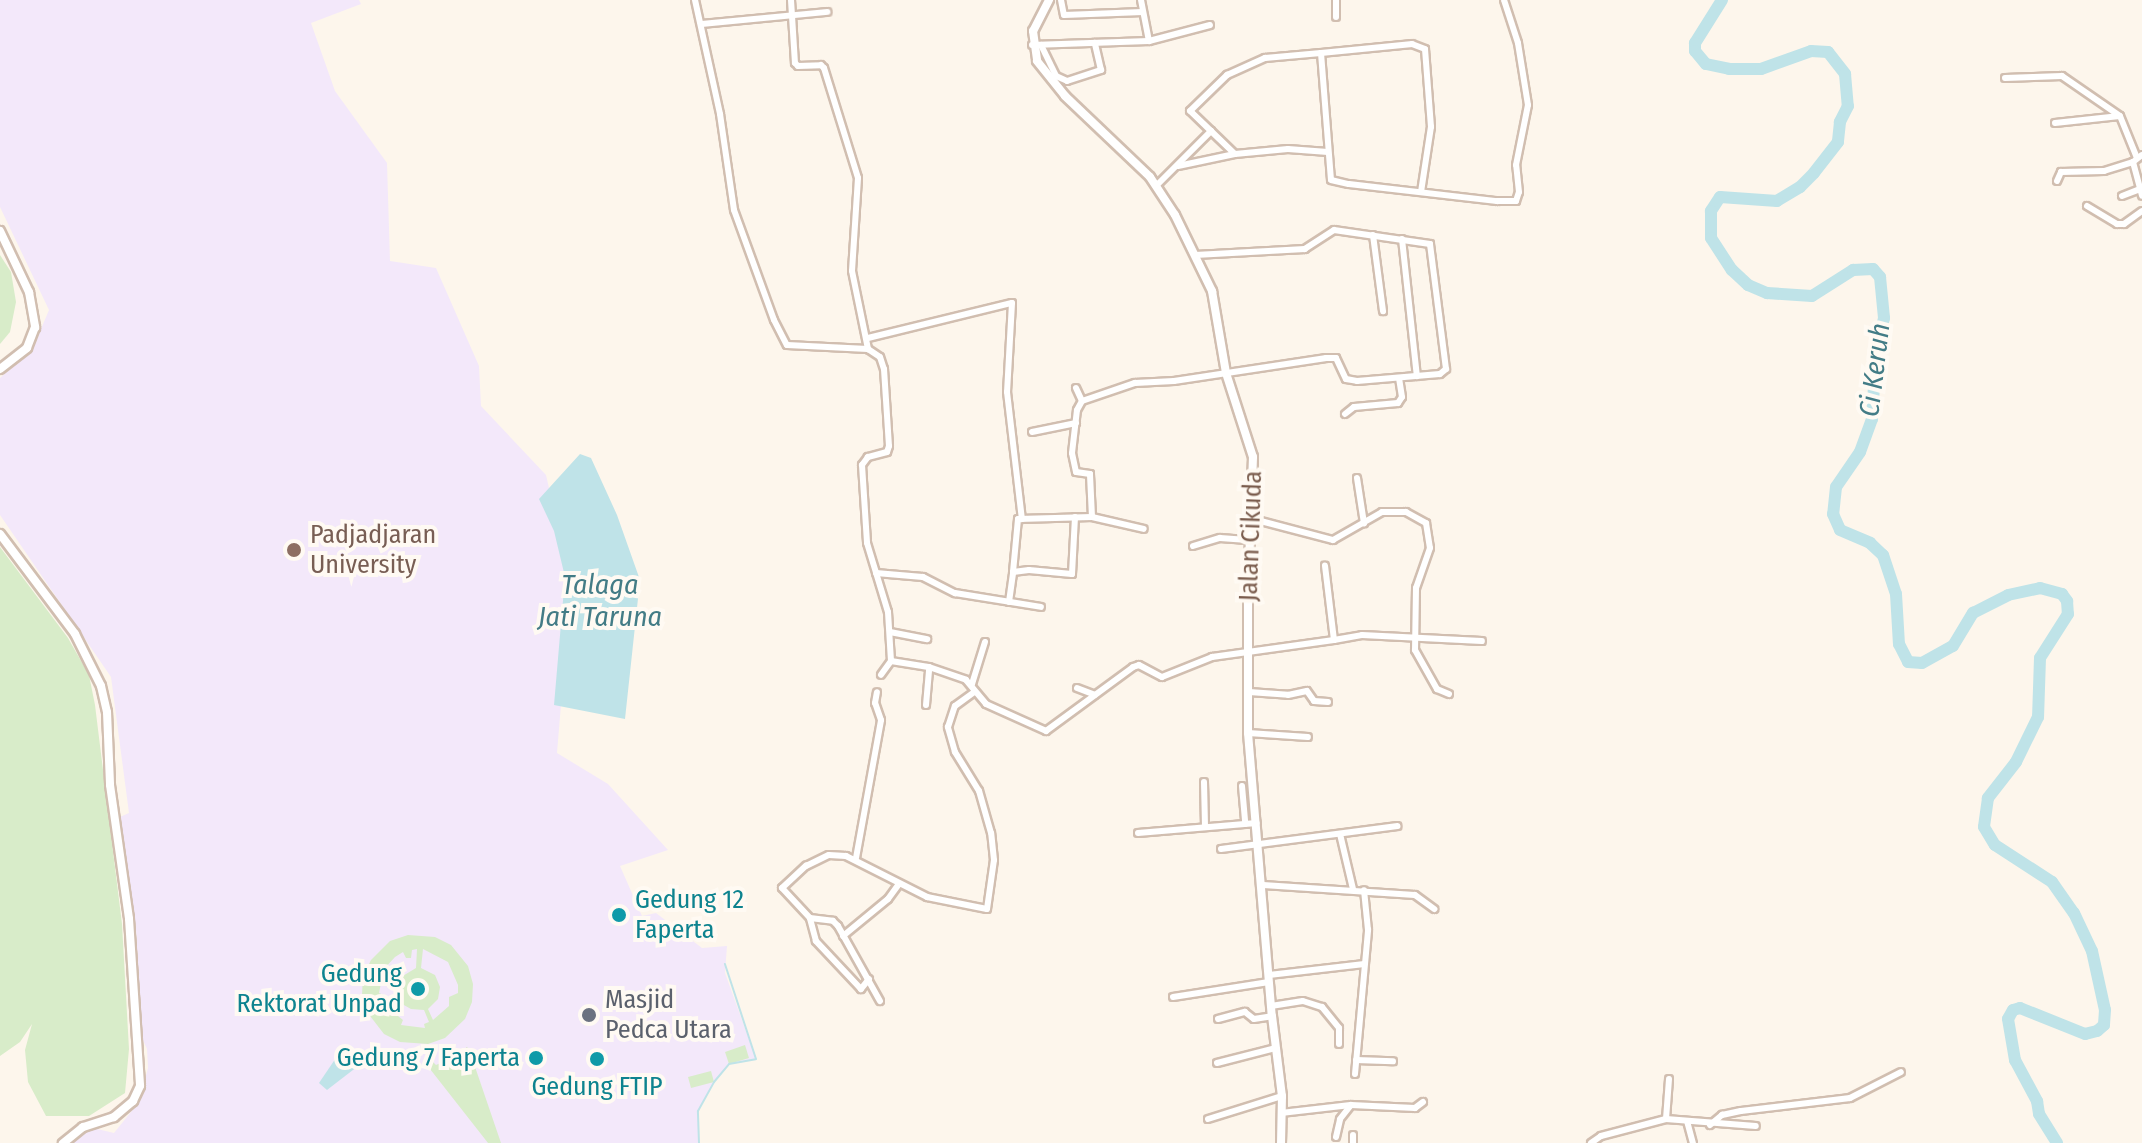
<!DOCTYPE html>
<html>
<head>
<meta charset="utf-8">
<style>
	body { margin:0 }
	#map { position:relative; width:2142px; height:1143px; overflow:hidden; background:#fdf6ec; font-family:"Fira Sans Condensed",sans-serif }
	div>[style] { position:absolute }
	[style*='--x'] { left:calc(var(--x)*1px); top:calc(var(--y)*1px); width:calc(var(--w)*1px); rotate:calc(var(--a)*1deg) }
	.education>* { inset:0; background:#f3e8fa }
	.green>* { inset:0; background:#d8ecc9 }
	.water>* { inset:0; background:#bfe3e8 }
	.stream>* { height:2px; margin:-1px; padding:0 1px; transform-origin:1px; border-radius:1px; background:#bfe3e8 }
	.river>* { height:12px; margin:-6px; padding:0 6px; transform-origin:6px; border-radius:6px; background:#bfe3e8 }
	.roads { filter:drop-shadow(2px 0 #d1beb0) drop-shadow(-2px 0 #d1beb0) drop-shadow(0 2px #d1beb0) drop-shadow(0 -2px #d1beb0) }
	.street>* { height:6px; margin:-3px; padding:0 3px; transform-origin:3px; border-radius:3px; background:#fff }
	.secondary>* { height:8px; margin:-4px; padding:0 4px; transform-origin:4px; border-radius:4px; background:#fff }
	.dots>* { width:22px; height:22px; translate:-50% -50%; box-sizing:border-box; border:4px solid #fffaf3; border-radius:50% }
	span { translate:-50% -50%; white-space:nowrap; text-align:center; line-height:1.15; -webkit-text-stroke:8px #fffaf3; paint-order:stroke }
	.education-label { font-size:26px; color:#785e54 }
	.left { translate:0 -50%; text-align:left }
	.street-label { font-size:26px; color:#7a5c4d }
	.culture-label { font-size:26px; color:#0d838f }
	.right { translate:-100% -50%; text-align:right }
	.worship-label { font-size:26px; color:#5b616d }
	.water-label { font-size:28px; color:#437c86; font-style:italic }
</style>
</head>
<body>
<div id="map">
	<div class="education">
		<div style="clip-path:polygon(0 0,359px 0,361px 4px,311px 23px,335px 91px,387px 163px,390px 261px,436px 268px,479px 366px,481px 406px,546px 475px,571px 584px,557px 753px,608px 784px,668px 850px,620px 866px,642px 916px,656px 913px,702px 948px,727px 946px,725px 973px,756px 1059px,729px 1064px,714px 1082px,698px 1111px,699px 1143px,73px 1143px,83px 1131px,93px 1128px,114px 1133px,139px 1102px,148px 1068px,147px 1049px,142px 1038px,136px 930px,120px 817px,129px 813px,111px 677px,0 515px,0 378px,33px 348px,49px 310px,0 207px)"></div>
	</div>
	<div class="green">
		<div style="clip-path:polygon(0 255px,11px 272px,16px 302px,10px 332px,0 344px)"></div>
		<div style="clip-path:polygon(0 547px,68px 638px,89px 675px,95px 705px,122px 924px,129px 1049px,125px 1093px,89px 1116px,46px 1116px,28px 1082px,25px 1050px,32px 1024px,20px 1042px,0 1056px)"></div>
		<div style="clip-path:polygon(evenodd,408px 935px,435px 937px,451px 945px,468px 966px,473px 984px,472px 1002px,465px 1019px,445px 1038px,428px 1044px,400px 1042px,384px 1034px,367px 1012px,362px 995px,363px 976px,371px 960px,390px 941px,408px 935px,417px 949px,416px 968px,401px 977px,397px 989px,400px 1001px,390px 1009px,388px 997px,379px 993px,384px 969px,395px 957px,403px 952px,406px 958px,411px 958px,412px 950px,417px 949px,408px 935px,423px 949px,448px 962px,458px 985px,458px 993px,449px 997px,449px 1006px,433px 1020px,428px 1009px,438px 999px,440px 987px,435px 975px,421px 968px,423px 949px,408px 935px,402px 1004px,411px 1009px,424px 1010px,429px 1022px,424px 1024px,425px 1028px,401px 1025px,403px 1020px,393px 1012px,402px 1004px)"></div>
		<div style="clip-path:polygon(745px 1045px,749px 1058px,729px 1064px,725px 1052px)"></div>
		<div style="clip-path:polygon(466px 1047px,475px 1051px,472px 1058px,501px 1143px,488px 1143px,430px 1069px,433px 1062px,436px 1065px,467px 1051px)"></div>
		<div style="clip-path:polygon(711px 1071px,714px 1082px,691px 1088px,688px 1077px)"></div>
	</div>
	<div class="water">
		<div style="clip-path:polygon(580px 454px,591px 458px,617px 515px,640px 580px,625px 719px,554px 705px,565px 577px,554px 531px,539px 499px)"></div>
		<div style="clip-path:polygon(344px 1046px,362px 1063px,327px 1090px,319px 1083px)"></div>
	</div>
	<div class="stream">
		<div style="--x:699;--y:1143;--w:32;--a:-92"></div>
		<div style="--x:698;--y:1111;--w:33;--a:-61"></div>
		<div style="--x:714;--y:1082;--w:23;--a:-50"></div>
		<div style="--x:729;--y:1064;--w:27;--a:-10"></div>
		<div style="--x:756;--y:1059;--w:100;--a:-108.1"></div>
	</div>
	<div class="river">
		<div style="--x:1722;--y:0;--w:51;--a:122.1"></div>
		<div style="--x:1695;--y:43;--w:8;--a:90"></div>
		<div style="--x:1695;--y:51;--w:17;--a:50"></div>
		<div style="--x:1706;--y:64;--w:24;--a:12"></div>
		<div style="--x:1729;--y:69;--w:32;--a:0"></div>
		<div style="--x:1761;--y:69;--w:53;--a:-19.8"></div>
		<div style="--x:1811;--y:51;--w:17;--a:3"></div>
		<div style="--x:1828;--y:52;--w:28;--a:52"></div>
		<div style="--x:1845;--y:74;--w:32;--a:85"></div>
		<div style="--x:1848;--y:106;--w:18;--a:117"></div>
		<div style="--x:1840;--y:122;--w:20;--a:96"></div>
		<div style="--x:1838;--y:142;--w:39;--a:128"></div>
		<div style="--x:1814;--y:173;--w:20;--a:135"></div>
		<div style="--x:1800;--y:187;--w:27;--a:149"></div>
		<div style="--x:1777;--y:201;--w:57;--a:-176"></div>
		<div style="--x:1720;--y:197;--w:17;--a:123"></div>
		<div style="--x:1711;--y:211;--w:27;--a:90"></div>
		<div style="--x:1711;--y:238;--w:38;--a:57"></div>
		<div style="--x:1732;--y:270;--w:22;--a:43"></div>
		<div style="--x:1748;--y:285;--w:21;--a:23"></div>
		<div style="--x:1767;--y:293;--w:45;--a:3.8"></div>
		<div style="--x:1812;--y:296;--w:49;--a:-32.4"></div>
		<div style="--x:1853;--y:270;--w:20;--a:-3"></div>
		<div style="--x:1873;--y:269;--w:11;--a:49"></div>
		<div style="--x:1880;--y:277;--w:41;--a:84.4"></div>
		<div style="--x:1884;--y:318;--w:35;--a:103"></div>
		<div style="--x:1876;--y:352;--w:67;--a:93.4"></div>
		<div style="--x:1872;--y:419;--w:35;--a:110"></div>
		<div style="--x:1860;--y:452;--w:42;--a:124.4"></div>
		<div style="--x:1836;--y:487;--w:27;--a:96"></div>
		<div style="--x:1833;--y:514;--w:17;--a:66"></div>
		<div style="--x:1840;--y:530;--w:33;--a:23"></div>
		<div style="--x:1870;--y:543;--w:18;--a:43"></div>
		<div style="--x:1883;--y:555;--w:41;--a:71.6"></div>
		<div style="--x:1896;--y:594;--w:50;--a:86.6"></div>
		<div style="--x:1899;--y:644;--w:20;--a:63"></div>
		<div style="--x:1908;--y:662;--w:14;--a:4"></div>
		<div style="--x:1922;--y:663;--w:35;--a:-29"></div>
		<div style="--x:1953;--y:646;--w:39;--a:-59"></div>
		<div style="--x:1973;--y:613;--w:39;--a:-27"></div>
		<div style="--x:2008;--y:595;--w:33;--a:-12"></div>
		<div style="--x:2040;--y:588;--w:23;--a:15"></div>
		<div style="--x:2062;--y:594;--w:9;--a:54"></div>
		<div style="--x:2067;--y:601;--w:13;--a:86"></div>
		<div style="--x:2068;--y:614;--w:52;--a:122.5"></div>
		<div style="--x:2040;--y:658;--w:59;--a:91.9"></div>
		<div style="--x:2038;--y:717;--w:50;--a:116.1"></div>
		<div style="--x:2016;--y:762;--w:46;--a:127.9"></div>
		<div style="--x:1988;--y:798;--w:29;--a:98"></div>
		<div style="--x:1984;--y:827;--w:21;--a:59"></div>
		<div style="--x:1995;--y:845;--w:68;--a:33"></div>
		<div style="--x:2052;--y:882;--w:38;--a:55"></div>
		<div style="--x:2074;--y:913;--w:42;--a:64.7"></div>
		<div style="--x:2092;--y:951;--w:60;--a:77.6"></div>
		<div style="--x:2105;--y:1010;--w:15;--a:94"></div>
		<div style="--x:2104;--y:1025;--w:9;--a:139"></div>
		<div style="--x:2097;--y:1031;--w:12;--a:166"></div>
		<div style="--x:2085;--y:1034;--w:70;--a:-158.2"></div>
		<div style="--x:2020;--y:1008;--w:7;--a:164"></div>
		<div style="--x:2013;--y:1010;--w:10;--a:119"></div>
		<div style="--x:2008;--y:1019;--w:42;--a:80.3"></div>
		<div style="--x:2015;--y:1060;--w:47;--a:61.8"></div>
		<div style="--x:2037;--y:1101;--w:13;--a:81"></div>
		<div style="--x:2039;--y:1114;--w:34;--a:58"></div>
	</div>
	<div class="roads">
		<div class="street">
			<div style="--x:695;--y:0;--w:117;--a:77.6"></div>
			<div style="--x:720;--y:114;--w:97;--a:81.7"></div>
			<div style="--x:734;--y:210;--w:117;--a:70"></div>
			<div style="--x:774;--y:320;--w:28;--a:63"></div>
			<div style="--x:787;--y:345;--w:81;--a:2.8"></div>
			<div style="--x:868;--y:349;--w:14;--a:34"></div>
			<div style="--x:880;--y:357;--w:13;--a:72"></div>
			<div style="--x:884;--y:369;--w:77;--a:86.3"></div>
			<div style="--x:889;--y:446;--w:6;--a:108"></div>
			<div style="--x:887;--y:452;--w:20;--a:165"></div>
			<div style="--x:868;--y:457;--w:10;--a:127"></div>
			<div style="--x:862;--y:465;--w:78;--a:86.3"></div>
			<div style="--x:867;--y:543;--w:72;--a:73.1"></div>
			<div style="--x:888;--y:612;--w:49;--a:86.5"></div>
			<div style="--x:891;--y:661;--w:17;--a:126"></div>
			<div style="--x:791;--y:0;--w:63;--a:86.4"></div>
			<div style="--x:795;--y:63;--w:4;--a:45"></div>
			<div style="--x:798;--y:66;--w:23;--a:-2"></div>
			<div style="--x:821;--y:65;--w:4;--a:45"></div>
			<div style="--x:824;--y:68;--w:115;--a:72.8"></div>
			<div style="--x:858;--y:178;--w:93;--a:93.7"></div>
			<div style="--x:852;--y:271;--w:80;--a:78.4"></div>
			<div style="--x:1061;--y:0;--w:15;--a:79"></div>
			<div style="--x:1064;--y:15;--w:79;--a:-2.2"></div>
			<div style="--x:1141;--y:0;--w:42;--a:79"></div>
			<div style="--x:1336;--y:17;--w:17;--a:-90"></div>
			<div style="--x:702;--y:24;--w:126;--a:-5.5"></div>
			<div style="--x:1032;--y:45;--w:117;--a:-2"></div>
			<div style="--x:1149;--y:41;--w:63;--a:-14.7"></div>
			<div style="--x:1041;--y:45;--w:34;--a:64"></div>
			<div style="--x:1056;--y:76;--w:12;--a:24"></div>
			<div style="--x:1067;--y:81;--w:36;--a:-18"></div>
			<div style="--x:1101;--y:70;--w:28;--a:-103"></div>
			<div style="--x:2005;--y:78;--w:57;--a:-2"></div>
			<div style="--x:2062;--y:76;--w:70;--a:34.6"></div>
			<div style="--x:2120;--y:116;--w:45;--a:68"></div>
			<div style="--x:2055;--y:123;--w:65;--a:-6.1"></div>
			<div style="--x:1211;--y:131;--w:33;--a:44"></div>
			<div style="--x:2133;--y:162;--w:35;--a:75"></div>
			<div style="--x:1178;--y:166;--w:58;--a:-11.9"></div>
			<div style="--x:1235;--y:154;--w:53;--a:-5.4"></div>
			<div style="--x:1288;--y:149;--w:40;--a:4.3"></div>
			<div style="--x:2057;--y:181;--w:10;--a:-66"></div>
			<div style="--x:2061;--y:172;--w:43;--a:-1.3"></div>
			<div style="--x:2104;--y:171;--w:30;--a:-17"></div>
			<div style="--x:2133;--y:162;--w:11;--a:-38"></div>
			<div style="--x:1156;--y:186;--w:78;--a:-45"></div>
			<div style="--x:1211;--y:131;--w:29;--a:-136"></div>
			<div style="--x:1190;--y:111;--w:52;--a:-44.2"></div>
			<div style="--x:1227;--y:75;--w:42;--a:-24.1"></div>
			<div style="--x:1265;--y:58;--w:56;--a:-5.1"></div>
			<div style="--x:1421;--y:192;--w:66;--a:-81.3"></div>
			<div style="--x:1431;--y:127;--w:78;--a:-94.4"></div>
			<div style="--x:1425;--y:49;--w:14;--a:-159"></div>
			<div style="--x:1412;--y:44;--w:91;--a:174.4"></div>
			<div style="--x:1321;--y:53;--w:127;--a:85.5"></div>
			<div style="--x:1331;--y:180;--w:18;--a:13"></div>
			<div style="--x:1349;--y:184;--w:149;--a:6.6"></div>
			<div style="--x:1497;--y:201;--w:19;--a:0"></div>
			<div style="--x:1516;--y:201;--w:9;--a:-72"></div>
			<div style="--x:1519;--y:192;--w:27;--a:-96"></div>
			<div style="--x:1516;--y:165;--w:61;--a:-78.7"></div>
			<div style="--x:1528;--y:105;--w:63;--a:-99.2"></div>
			<div style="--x:1518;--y:43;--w:45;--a:-108"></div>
			<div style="--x:2122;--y:196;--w:17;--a:-21"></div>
			<div style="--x:2087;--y:206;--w:35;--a:31"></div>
			<div style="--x:2117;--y:224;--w:7;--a:0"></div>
			<div style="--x:2124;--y:224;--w:22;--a:-36"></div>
			<div style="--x:1373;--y:235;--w:77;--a:82.5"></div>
			<div style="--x:1402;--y:239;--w:138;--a:83.8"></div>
			<div style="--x:868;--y:338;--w:148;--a:-13.7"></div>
			<div style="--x:1012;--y:303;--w:89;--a:93.2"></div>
			<div style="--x:1007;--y:392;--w:128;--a:83.3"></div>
			<div style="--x:1076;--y:388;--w:14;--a:65"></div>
			<div style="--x:1345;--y:414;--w:11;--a:-38"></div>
			<div style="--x:1354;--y:407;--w:44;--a:-5.2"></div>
			<div style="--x:1398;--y:403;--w:7;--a:-56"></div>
			<div style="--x:1402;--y:397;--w:19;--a:-99"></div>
			<div style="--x:1032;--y:432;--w:45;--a:-11.6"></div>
			<div style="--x:1357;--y:478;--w:46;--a:81.2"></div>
			<div style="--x:1092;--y:517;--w:53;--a:13"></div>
			<div style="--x:1253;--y:519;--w:83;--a:14.7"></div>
			<div style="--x:1333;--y:540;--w:56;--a:-29.7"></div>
			<div style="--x:1382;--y:512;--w:24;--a:0"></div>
			<div style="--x:1406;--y:512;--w:23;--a:29"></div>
			<div style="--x:1426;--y:523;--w:25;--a:81"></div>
			<div style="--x:1430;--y:548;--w:42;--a:109.3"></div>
			<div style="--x:1416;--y:588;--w:62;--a:90.9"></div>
			<div style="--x:1415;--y:650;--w:45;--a:60.6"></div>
			<div style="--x:1437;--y:689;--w:13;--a:23"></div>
			<div style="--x:1193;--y:546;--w:28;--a:-17"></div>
			<div style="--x:1220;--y:538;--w:31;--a:4"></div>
			<div style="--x:1013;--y:572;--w:53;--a:-84.6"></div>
			<div style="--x:1018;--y:519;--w:74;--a:-1.5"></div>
			<div style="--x:1092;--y:517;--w:43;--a:-92.7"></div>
			<div style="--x:1090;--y:474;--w:14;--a:-172"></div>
			<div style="--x:1076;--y:472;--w:19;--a:-102"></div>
			<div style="--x:1072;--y:453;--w:43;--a:-83.4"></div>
			<div style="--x:1077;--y:410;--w:10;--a:-61"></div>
			<div style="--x:1082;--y:401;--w:56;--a:-18.8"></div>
			<div style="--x:1135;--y:383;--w:39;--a:-3"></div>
			<div style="--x:1174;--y:381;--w:154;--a:-8.6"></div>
			<div style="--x:1326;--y:358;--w:10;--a:0"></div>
			<div style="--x:1336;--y:358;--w:23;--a:65"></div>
			<div style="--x:1346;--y:379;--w:11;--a:10"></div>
			<div style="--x:1357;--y:381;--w:83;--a:-4.8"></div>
			<div style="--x:1440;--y:374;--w:8;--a:-40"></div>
			<div style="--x:1446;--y:369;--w:126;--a:-97.3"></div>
			<div style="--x:1430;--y:244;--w:97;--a:-171.7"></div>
			<div style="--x:1334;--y:230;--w:35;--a:147"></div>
			<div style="--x:1305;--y:249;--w:110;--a:176.9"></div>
			<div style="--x:876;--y:573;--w:47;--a:4.9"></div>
			<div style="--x:923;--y:577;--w:36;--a:27"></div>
			<div style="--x:955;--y:593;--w:87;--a:9.2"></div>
			<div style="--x:1009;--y:602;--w:30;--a:-82"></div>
			<div style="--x:1013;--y:572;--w:16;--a:-7"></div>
			<div style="--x:1029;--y:570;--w:43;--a:5.3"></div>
			<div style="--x:1072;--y:574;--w:57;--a:-87"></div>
			<div style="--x:890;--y:632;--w:38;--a:11"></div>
			<div style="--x:1334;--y:640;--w:28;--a:-10"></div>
			<div style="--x:1362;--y:635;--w:120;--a:2.9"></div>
			<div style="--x:891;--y:661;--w:38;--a:9"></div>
			<div style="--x:929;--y:667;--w:39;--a:19"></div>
			<div style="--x:966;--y:680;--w:31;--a:50"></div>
			<div style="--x:986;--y:704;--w:66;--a:24.2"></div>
			<div style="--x:1046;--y:731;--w:108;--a:-36.3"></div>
			<div style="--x:1133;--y:667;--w:6;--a:-18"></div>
			<div style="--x:1139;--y:665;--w:26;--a:28"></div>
			<div style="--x:1162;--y:677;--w:54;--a:-21.8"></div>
			<div style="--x:1212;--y:657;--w:123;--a:-7.9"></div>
			<div style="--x:1334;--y:640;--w:75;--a:-96.9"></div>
			<div style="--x:972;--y:684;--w:44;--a:-72.8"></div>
			<div style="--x:1077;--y:688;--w:19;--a:21"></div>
			<div style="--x:1249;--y:692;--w:39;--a:4"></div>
			<div style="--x:1288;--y:695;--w:19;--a:-12"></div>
			<div style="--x:1307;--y:691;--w:12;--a:55"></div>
			<div style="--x:1314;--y:701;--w:14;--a:4"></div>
			<div style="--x:926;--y:705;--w:38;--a:-85"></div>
			<div style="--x:1248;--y:733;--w:60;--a:3.8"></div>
			<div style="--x:1204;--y:782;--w:45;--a:88.7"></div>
			<div style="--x:1242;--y:786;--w:38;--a:85"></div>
			<div style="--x:1138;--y:833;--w:119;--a:-4.8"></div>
			<div style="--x:1340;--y:834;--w:57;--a:76.7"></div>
			<div style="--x:1221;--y:849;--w:178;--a:-7.4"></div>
			<div style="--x:856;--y:858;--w:140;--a:-79.7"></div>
			<div style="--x:881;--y:720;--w:18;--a:-109"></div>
			<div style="--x:875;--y:703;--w:11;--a:-80"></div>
			<div style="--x:1263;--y:885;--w:152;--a:3.8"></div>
			<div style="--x:1415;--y:895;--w:24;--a:36"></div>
			<div style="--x:810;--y:918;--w:23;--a:7"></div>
			<div style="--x:833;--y:921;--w:7;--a:45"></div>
			<div style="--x:838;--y:926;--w:86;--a:60.8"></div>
			<div style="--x:843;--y:936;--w:58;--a:-39.4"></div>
			<div style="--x:888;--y:899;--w:19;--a:-54"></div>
			<div style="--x:1269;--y:975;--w:96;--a:-6.6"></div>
			<div style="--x:869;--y:979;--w:13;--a:129"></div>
			<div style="--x:861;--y:989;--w:66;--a:-133.2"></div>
			<div style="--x:816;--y:941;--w:24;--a:-105"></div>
			<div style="--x:810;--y:918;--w:41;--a:-133"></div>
			<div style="--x:782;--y:888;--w:33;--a:-43"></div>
			<div style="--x:806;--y:866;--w:25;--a:-26"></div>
			<div style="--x:829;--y:855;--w:17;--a:3"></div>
			<div style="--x:846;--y:856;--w:91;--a:26.8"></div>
			<div style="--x:927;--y:897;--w:61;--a:11.3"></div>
			<div style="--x:987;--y:909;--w:49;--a:-81.9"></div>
			<div style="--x:994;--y:860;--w:27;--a:-96"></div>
			<div style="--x:991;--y:833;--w:44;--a:-105.9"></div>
			<div style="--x:979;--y:791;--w:46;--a:-121.6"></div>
			<div style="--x:955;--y:752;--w:26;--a:-106"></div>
			<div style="--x:948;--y:727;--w:22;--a:-72"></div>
			<div style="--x:955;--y:706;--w:24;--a:-36"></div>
			<div style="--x:1173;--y:997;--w:97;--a:-8.9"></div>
			<div style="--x:1271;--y:1006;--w:32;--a:-9"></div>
			<div style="--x:1303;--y:1001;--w:20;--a:18"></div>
			<div style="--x:1322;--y:1007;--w:27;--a:51"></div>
			<div style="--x:1339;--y:1028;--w:16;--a:90"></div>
			<div style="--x:1218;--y:1019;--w:28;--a:-15"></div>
			<div style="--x:1245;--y:1012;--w:11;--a:38"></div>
			<div style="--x:1254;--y:1019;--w:18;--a:-9"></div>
			<div style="--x:1356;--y:1060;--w:37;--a:2"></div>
			<div style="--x:1217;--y:1063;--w:61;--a:-14.3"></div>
			<div style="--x:1355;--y:1074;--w:145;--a:-84.8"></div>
			<div style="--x:1368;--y:930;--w:40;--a:-95.7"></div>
			<div style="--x:1281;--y:1113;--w:70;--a:-6.5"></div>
			<div style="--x:1351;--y:1105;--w:64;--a:2.7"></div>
			<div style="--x:1415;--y:1108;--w:10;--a:-37"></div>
			<div style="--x:1208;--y:1119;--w:77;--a:-17.3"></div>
			<div style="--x:1666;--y:1119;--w:40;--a:-85.7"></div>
			<div style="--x:1687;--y:1121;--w:23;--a:75"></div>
			<div style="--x:1710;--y:1125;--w:16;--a:-40"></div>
			<div style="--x:1722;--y:1115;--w:19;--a:-12"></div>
			<div style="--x:1741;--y:1111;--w:110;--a:-6.8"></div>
			<div style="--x:1850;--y:1098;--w:57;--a:-27"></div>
			<div style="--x:1353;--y:1135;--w:8;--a:90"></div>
			<div style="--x:1336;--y:1137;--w:18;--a:-77"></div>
			<div style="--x:1340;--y:1119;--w:18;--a:-52"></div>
			<div style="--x:1591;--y:1143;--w:12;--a:-35"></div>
			<div style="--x:1601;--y:1136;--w:67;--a:-14.7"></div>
			<div style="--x:1666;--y:1119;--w:90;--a:4.4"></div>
		</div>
		<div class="secondary">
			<div style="--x:1049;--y:0;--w:35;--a:117"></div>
			<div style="--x:1033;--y:31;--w:30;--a:82"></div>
			<div style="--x:1037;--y:61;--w:45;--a:51.3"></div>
			<div style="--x:1065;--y:96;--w:117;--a:43.6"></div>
			<div style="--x:1150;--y:177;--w:45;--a:56.7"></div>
			<div style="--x:1175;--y:215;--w:85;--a:64"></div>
			<div style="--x:1212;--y:291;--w:83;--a:80.3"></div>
			<div style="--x:1226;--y:373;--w:88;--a:72.2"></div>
			<div style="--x:1253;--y:457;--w:134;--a:92.1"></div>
			<div style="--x:1248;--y:591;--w:142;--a:90"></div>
			<div style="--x:1248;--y:733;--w:284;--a:85.2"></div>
			<div style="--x:1272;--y:1016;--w:81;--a:82.9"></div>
			<div style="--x:1282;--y:1096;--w:47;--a:91.2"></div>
			<div style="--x:0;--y:231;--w:68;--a:64.6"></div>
			<div style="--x:29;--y:292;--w:36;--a:80"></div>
			<div style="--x:35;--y:327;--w:22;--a:111"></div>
			<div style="--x:27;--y:348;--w:34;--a:142"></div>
			<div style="--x:0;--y:534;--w:125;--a:53.1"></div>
			<div style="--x:75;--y:634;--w:58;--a:63.4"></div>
			<div style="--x:101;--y:686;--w:27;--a:77"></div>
			<div style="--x:107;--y:712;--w:73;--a:87.6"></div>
			<div style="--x:110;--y:785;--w:135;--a:81.9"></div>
			<div style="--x:129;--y:919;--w:167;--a:86.2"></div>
			<div style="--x:140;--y:1086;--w:17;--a:115"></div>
			<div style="--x:133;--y:1101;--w:25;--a:140"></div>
			<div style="--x:114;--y:1117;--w:33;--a:162"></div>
			<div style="--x:83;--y:1127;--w:26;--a:141"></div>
		</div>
	</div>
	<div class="dots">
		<div style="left:294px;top:550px;background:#8d6e63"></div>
		<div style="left:619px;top:915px;background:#0f9aa8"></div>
		<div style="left:418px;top:989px;background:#0f9aa8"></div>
		<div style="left:589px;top:1015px;background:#6b7280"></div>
		<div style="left:536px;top:1058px;background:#0f9aa8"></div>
		<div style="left:597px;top:1059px;background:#0f9aa8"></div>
	</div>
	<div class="education-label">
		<span class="left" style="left:310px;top:550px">Padjadjaran<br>University</span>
	</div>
	<div class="street-label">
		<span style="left:1251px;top:536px;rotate:-88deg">Jalan Cikuda</span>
	</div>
	<div class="culture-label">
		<span class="left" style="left:635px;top:915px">Gedung 12<br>Faperta</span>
		<span class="right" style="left:402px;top:989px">Gedung<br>Rektorat Unpad</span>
		<span class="right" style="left:520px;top:1058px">Gedung 7 Faperta</span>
		<span style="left:597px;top:1087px">Gedung FTIP</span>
	</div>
	<div class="worship-label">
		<span class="left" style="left:605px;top:1015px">Masjid<br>Pedca Utara</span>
	</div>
	<div class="water-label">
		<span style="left:1875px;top:370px;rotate:-83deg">Ci Keruh</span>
		<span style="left:600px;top:601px">Talaga<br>Jati Taruna</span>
	</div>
</div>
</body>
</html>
